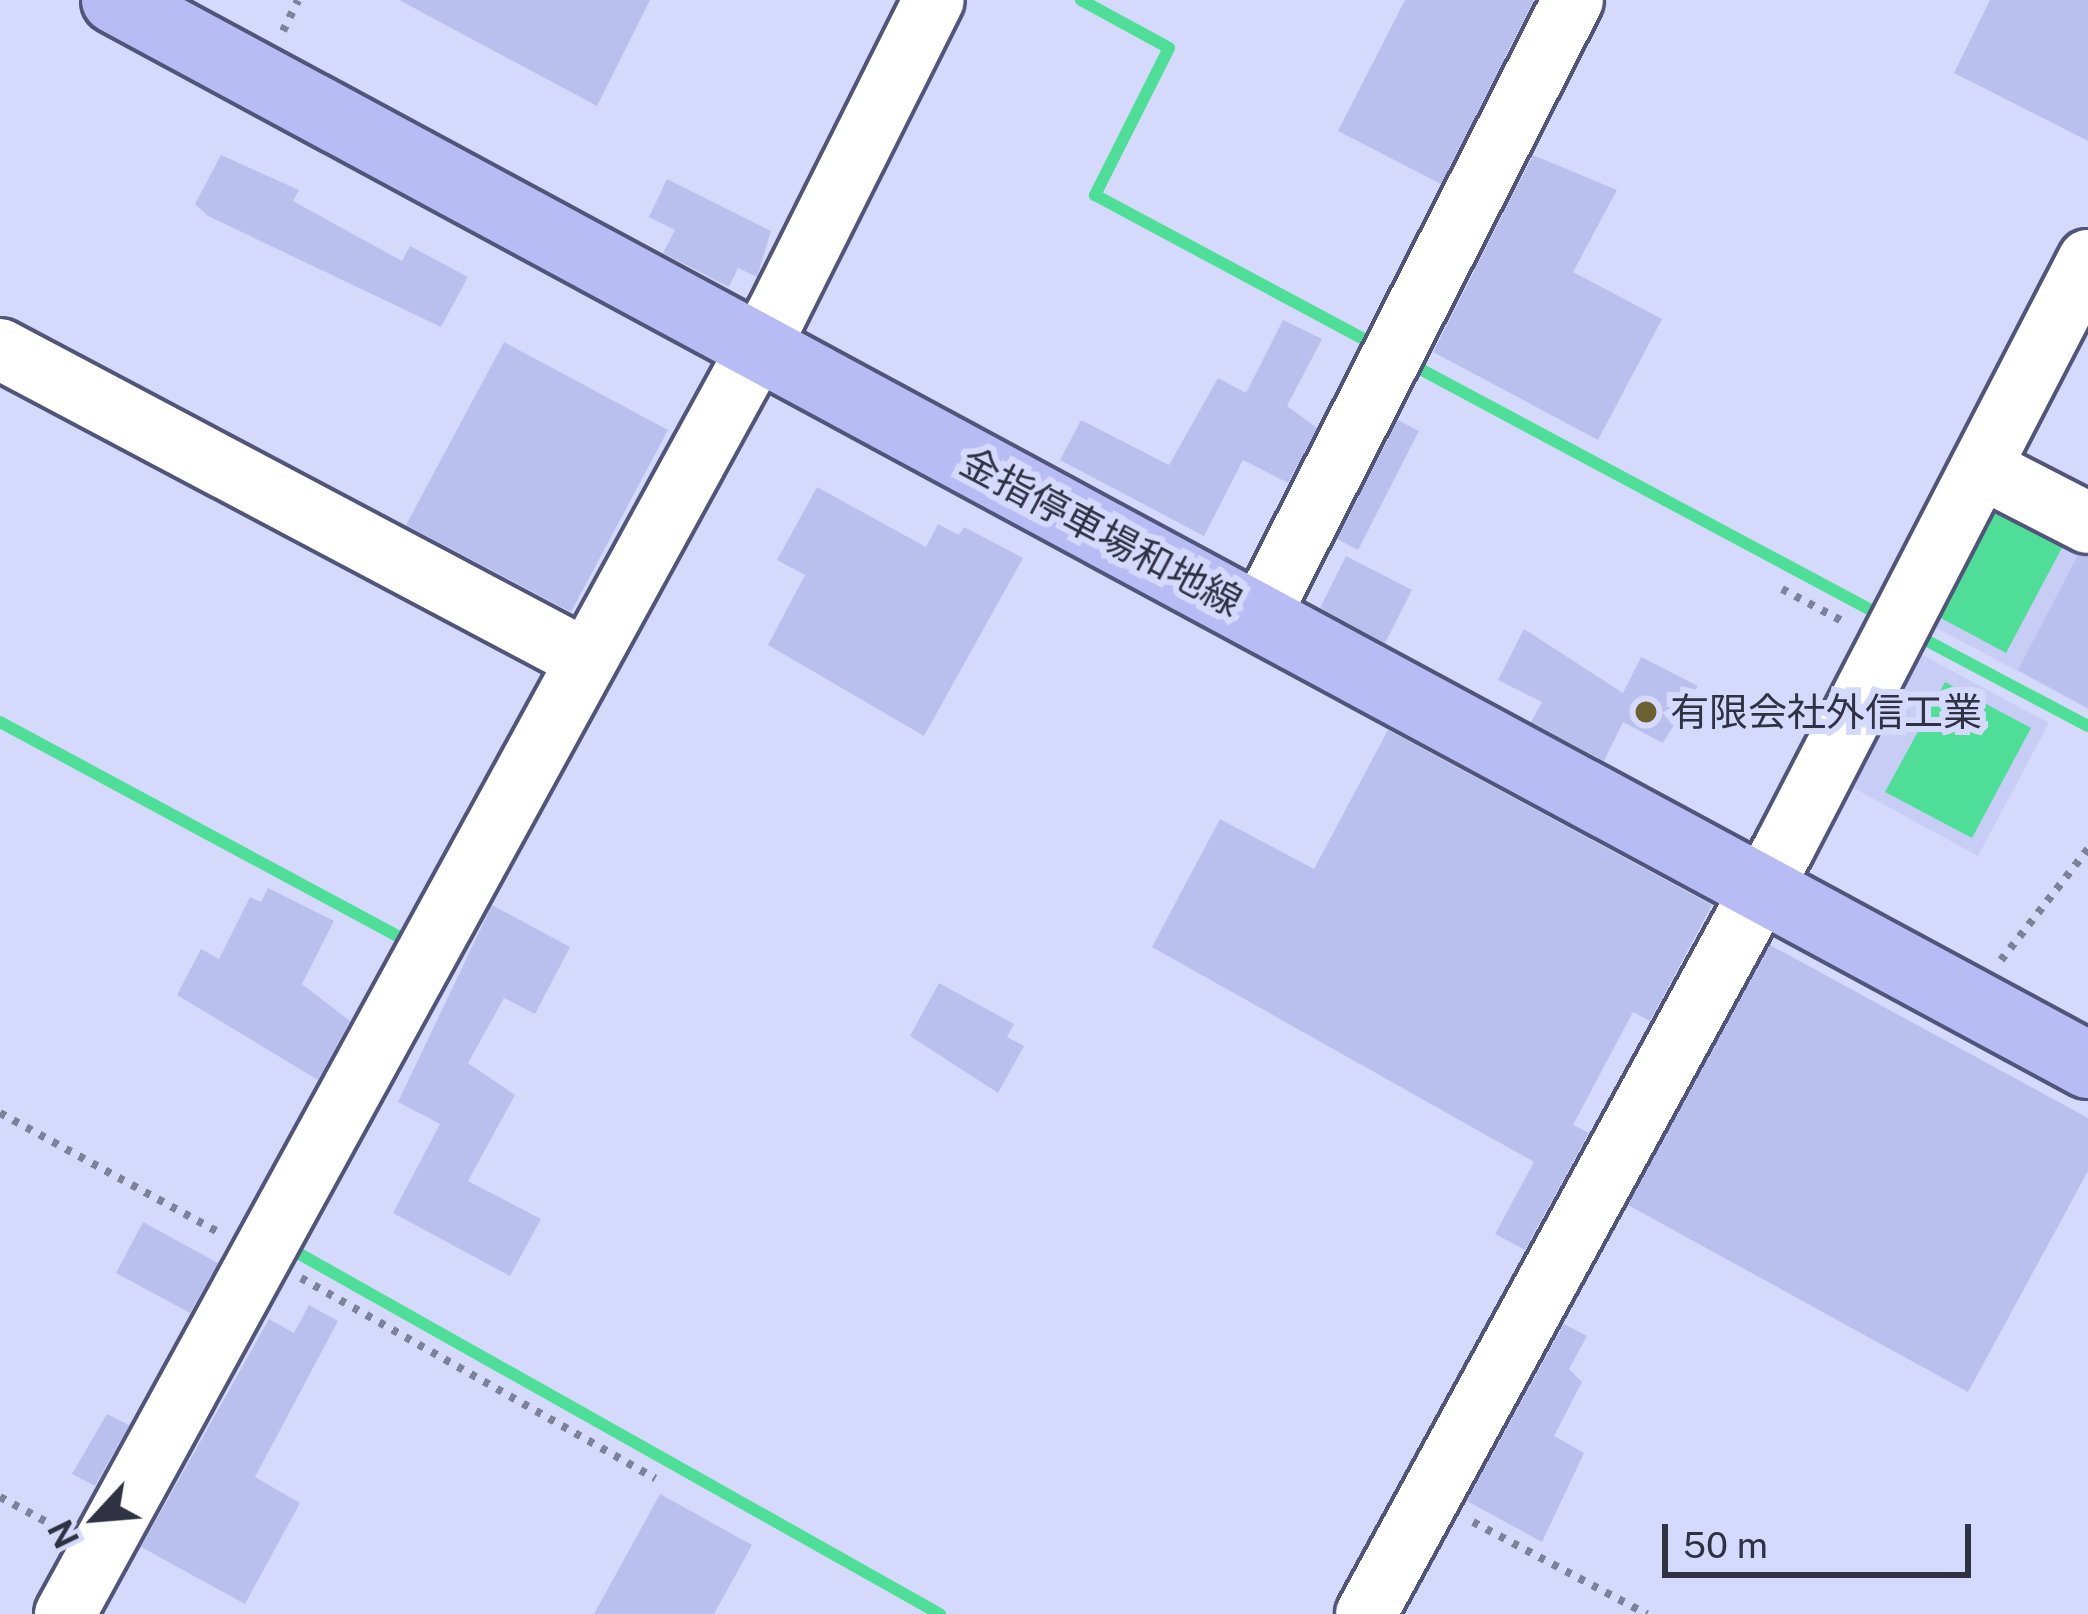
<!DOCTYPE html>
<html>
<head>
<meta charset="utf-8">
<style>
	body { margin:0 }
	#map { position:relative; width:2088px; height:1614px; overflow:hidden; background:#d5dafd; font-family:"Public Sans","Noto Sans JP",sans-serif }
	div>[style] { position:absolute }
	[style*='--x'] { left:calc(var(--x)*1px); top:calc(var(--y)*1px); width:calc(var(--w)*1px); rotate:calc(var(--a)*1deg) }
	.built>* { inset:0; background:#c7cdf4 }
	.water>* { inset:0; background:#4ede98 }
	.stream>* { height:12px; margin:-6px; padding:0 6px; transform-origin:6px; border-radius:6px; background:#4ede98 }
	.building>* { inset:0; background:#b9c0ed }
	.path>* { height:8px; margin-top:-4px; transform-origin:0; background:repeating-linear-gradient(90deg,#7d819a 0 6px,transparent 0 15px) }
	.roads { filter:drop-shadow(3px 0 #505579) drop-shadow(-3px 0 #505579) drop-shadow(0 3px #505579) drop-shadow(0 -3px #505579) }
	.minor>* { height:60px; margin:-30px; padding:0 30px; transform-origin:30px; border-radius:30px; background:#fff }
	.major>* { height:66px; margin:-33px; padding:0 33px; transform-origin:33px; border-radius:33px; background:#b8bcf5 }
	.dots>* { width:33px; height:33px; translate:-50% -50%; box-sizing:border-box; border:6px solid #d5dafd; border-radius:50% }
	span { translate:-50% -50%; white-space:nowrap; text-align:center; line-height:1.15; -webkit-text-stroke:12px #d5dafd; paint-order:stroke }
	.street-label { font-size:39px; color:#2f3242 }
	.poi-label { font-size:39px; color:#2f3242 }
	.left { translate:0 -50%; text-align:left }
	.north { position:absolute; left:36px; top:1458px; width:120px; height:120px; -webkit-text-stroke:9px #d5dafd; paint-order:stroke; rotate:244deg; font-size:33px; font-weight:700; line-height:48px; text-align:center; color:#2f3242 }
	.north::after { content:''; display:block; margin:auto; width:42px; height:54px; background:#2f3242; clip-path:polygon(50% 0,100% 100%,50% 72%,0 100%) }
	.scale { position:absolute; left:1662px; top:1524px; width:309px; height:54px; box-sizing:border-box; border:6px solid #2f3242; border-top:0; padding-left:15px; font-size:36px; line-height:42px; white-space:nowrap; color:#2f3242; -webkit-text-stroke:9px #d5dafd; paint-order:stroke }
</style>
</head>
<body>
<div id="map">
	<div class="built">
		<div style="clip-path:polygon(1981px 500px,2088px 541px,2088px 709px,1920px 619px)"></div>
		<div style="clip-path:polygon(1906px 646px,2049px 723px,1978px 856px,1837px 779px)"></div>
	</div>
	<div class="water">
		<div style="clip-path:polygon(1997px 506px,2065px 542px,2006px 653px,1939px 617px)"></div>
		<div style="clip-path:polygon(1945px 682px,2031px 728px,1972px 838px,1885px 792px)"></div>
	</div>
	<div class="stream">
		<div style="--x:1081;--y:0;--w:100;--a:28.6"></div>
		<div style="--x:1169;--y:48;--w:165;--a:116.7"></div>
		<div style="--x:1095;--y:195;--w:322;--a:28.2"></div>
		<div style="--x:1407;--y:362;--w:536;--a:28.14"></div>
		<div style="--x:1918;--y:636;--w:192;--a:27.9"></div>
		<div style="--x:0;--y:722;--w:467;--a:28.3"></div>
		<div style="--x:289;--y:1248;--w:747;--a:29.35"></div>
	</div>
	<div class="building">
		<div style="clip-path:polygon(399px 0,650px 0,597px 106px)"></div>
		<div style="clip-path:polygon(1405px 0,1534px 0,1441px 184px,1338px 131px)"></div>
		<div style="clip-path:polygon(1990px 0,2088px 0,2088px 141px,1954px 73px)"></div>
		<div style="clip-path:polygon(221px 155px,299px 190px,293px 201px,402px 261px,410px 246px,468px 277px,441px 327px,208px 216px,195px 204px)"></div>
		<div style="clip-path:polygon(1533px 155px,1617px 190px,1573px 272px,1662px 319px,1598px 440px,1433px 352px)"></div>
		<div style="clip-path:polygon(667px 179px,771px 231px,757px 277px,738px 268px,729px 287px,663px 253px,675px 230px,649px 217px)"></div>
		<div style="clip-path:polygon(1283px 320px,1322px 339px,1287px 406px,1317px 428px,1288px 483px,1243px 460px,1204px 536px,1060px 460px,1081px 420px,1169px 465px,1218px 378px,1246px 393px)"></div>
		<div style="clip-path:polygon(504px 342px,668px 430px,571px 612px,406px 525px)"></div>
		<div style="clip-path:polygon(1398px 420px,1419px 431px,1358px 550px,1337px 539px)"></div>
		<div style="clip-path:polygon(817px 487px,926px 547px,938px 524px,959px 535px,964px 527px,1023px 558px,924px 736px,768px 645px,805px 575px,777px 560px)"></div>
		<div style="clip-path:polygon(2078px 555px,2088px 557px,2088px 708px,2018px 670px)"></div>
		<div style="clip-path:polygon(1346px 556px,1412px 590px,1385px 643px,1320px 608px)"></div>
		<div style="clip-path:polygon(1524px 629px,1623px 693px,1641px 657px,1698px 686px,1663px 743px,1623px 722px,1604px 761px,1531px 722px,1542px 702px,1498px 680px)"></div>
		<div style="clip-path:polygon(1388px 730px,1712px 905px,1650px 1021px,1633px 1012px,1573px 1125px,1589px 1133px,1525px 1250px,1495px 1234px,1534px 1162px,1152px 947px,1220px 819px,1314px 869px)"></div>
		<div style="clip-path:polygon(268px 888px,334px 921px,302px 984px,350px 1021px,318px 1080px,177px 995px,201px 949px,219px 959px,250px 897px,261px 902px)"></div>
		<div style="clip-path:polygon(492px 905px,570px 947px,535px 1014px,504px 998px,468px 1063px,515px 1095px,468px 1181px,541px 1219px,510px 1276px,393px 1213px,440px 1124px,398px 1102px)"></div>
		<div style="clip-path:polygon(1770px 945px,2088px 1118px,2088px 1171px,1968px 1392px,1628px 1205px)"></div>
		<div style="clip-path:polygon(939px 983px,1014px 1024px,1007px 1037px,1024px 1046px,998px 1093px,910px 1036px)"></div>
		<div style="clip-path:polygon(143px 1222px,218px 1263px,190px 1313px,116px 1273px)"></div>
		<div style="clip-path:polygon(309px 1305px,338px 1321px,255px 1477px,300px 1503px,245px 1604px,141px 1547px,269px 1319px,294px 1333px)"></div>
		<div style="clip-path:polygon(1564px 1324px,1587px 1336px,1569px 1369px,1582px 1382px,1554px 1436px,1584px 1453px,1542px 1542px,1467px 1501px)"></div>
		<div style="clip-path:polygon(107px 1414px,129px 1425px,95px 1486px,72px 1474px)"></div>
		<div style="clip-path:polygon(660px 1494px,752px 1545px,714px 1614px,594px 1614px)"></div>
	</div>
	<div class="path">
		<div style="--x:283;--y:31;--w:34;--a:-64"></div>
		<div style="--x:1782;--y:589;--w:70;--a:28"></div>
		<div style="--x:2001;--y:960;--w:141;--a:-51.9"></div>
		<div style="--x:0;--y:1113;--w:251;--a:28.6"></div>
		<div style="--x:301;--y:1278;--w:407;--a:29.5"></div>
		<div style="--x:0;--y:1497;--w:64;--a:28.2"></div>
		<div style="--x:1473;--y:1522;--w:197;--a:27.9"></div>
	</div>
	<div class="roads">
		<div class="minor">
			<div style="--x:0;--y:349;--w:662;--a:27.92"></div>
			<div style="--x:1981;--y:468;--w:120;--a:27.2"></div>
			<div style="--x:1259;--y:617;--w:692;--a:-63.03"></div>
			<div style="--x:65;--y:1614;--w:1481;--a:-61.31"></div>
			<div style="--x:776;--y:315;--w:352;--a:-63.4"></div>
			<div style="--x:1366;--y:1614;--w:873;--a:-61.38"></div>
			<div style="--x:1784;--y:848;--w:662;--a:-62.66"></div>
		</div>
		<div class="major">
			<div style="--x:115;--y:0;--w:2242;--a:28.36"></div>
		</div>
	</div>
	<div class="dots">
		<div style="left:1646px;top:712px;background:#6b612e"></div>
	</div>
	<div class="street-label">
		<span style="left:1101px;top:532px;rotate:28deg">金指停車場和地線</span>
	</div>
	<div class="poi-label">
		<span class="left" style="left:1670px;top:712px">有限会社外信工業</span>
	</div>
	<div class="north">N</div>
	<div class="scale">50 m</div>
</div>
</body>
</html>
